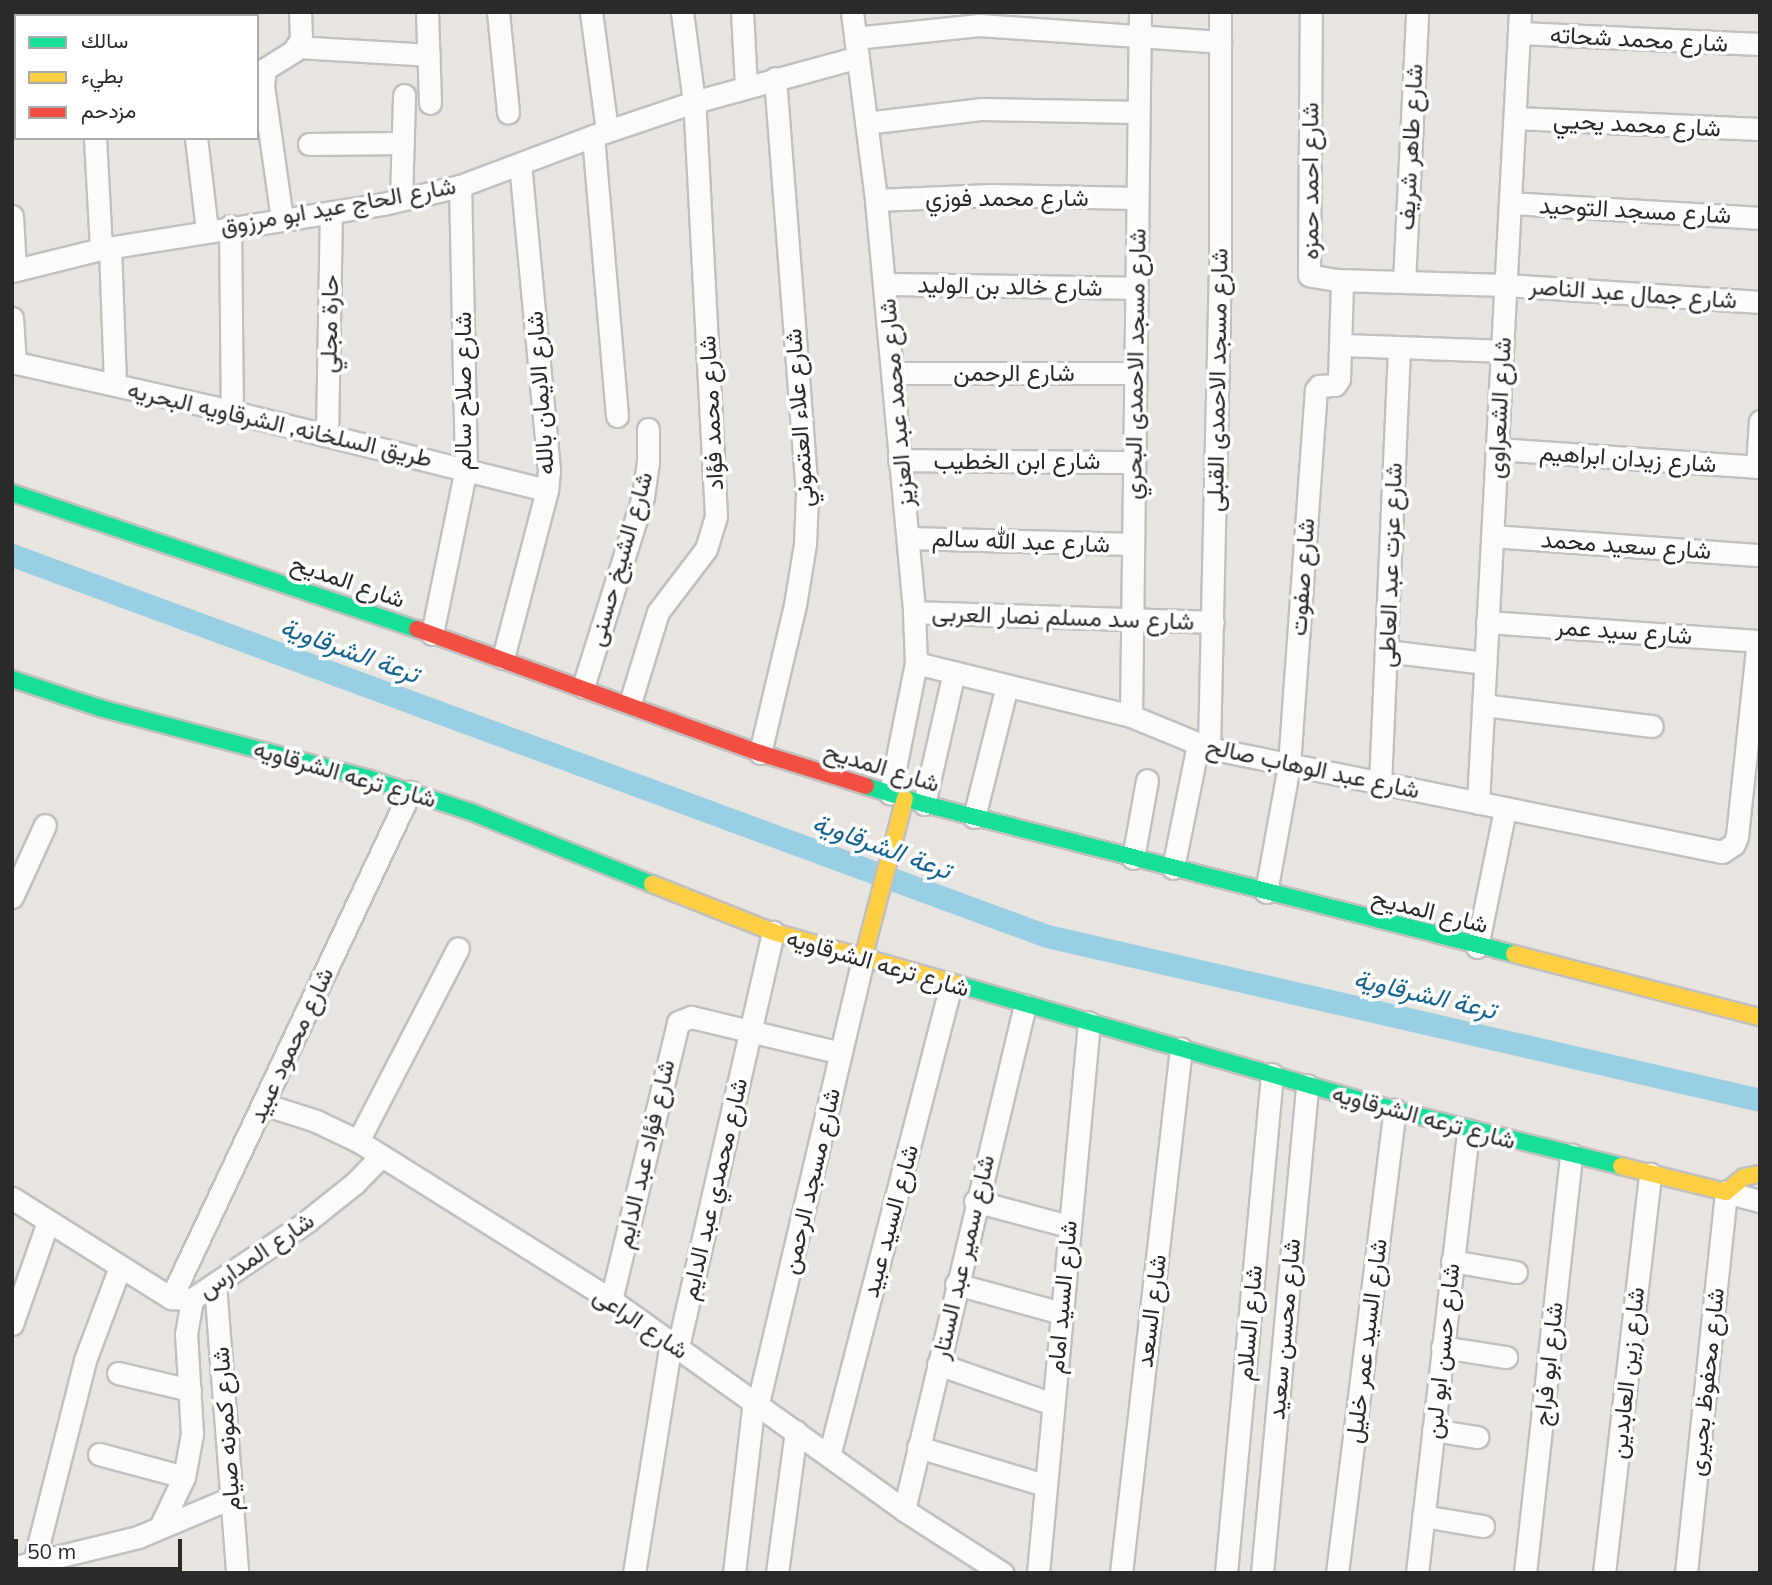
<!DOCTYPE html>
<html>
<head>
<meta charset="utf-8">
<style>
	body { margin:0 }
	#map { position:relative; width:1772px; height:1585px; overflow:hidden; background:#e8e4e0; font-family:Mulish,Vazirmatn,sans-serif }
	div>[style] { position:absolute }
	[style*='--x'] { left:calc(var(--x)*1px); top:calc(var(--y)*1px); width:calc(var(--w)*1px); rotate:calc(var(--a)*1deg) }
	.canal>* { height:23px; margin:-11.5px; padding:0 11.5px; transform-origin:11.5px; border-radius:11.5px; background:#99cfe4 }
	.roads { filter:drop-shadow(2px 0 #c1c0c1) drop-shadow(-2px 0 #c1c0c1) drop-shadow(0 2px #c1c0c1) drop-shadow(0 -2px #c1c0c1) }
	.street>* { height:21px; margin:-10.5px; padding:0 10.5px; transform-origin:10.5px; border-radius:10.5px; background:#fcfbfa }
	.fast>* { height:16px; margin:-8px; padding:0 8px; transform-origin:8px; border-radius:8px; background:#16e098 }
	.slow>* { height:16px; margin:-8px; padding:0 8px; transform-origin:8px; border-radius:8px; background:#ffcf43 }
	.jam>* { height:16px; margin:-8px; padding:0 8px; transform-origin:8px; border-radius:8px; background:#f24e42 }
	span { translate:-50% -50%; white-space:nowrap; text-align:center; line-height:1.15; -webkit-text-stroke:7px #fff; paint-order:stroke }
	.street-label { font-size:24px; color:#2a2a2a }
	.water-label { font-size:26px; color:#166491; font-style:italic }
	.frame { position:absolute; inset:0; border:14px solid #2a2a2a; pointer-events:none }
	.legend { position:absolute; left:14px; top:14px; width:245px; height:126px; box-sizing:border-box; background:#fff; border:2px solid #aaa; margin:0; padding:9px 12px; list-style:none; font-size:21px; color:#2a2a2a }
	.legend li { display:flex; align-items:center; gap:14px; height:35px }
	.legend b { width:35px; border:2px solid #aaa }
	.scale { position:absolute; left:14px; top:1539px; width:168px; height:32px; box-sizing:border-box; border:4px solid #2a2a2a; border-top:0; padding-left:9px; font-size:21px; line-height:24px; white-space:nowrap; color:#2a2a2a; -webkit-text-stroke:5px #fff; paint-order:stroke }
</style>
</head>
<body>
<div id="map">
	<div class="canal">
		<div style="--x:12;--y:555;--w:1103;--a:20.21"></div>
		<div style="--x:1047;--y:936;--w:732;--a:12.95"></div>
	</div>
	<div class="roads">
		<div class="street">
			<div style="--x:87;--y:12;--w:4;--a:90"></div>
			<div style="--x:181;--y:12;--w:4;--a:90"></div>
			<div style="--x:427;--y:12;--w:91;--a:88.1"></div>
			<div style="--x:498;--y:12;--w:101;--a:84.3"></div>
			<div style="--x:591;--y:12;--w:120;--a:82.3"></div>
			<div style="--x:742;--y:12;--w:75;--a:86.9"></div>
			<div style="--x:852;--y:12;--w:190;--a:82.7"></div>
			<div style="--x:876;--y:200;--w:414;--a:84.7"></div>
			<div style="--x:914;--y:612;--w:51;--a:87.8"></div>
			<div style="--x:916;--y:663;--w:133;--a:101.3"></div>
			<div style="--x:1519;--y:33;--w:241;--a:2.6"></div>
			<div style="--x:855;--y:38;--w:125;--a:-6"></div>
			<div style="--x:979;--y:25;--w:242;--a:4"></div>
			<div style="--x:296;--y:47;--w:133;--a:3.4"></div>
			<div style="--x:1515;--y:118;--w:245;--a:2.6"></div>
			<div style="--x:866;--y:123;--w:117;--a:-6.9"></div>
			<div style="--x:982;--y:109;--w:156;--a:1.1"></div>
			<div style="--x:593;--y:136;--w:281;--a:85.1"></div>
			<div style="--x:95;--y:138;--w:111;--a:86.9"></div>
			<div style="--x:196;--y:138;--w:93;--a:83.2"></div>
			<div style="--x:309;--y:144;--w:94;--a:-0.6"></div>
			<div style="--x:401;--y:199;--w:104;--a:-88.3"></div>
			<div style="--x:876;--y:200;--w:115;--a:-2.5"></div>
			<div style="--x:991;--y:195;--w:146;--a:1.2"></div>
			<div style="--x:1510;--y:203;--w:250;--a:3.4"></div>
			<div style="--x:12;--y:216;--w:54;--a:86.8"></div>
			<div style="--x:282;--y:219;--w:135;--a:-98.1"></div>
			<div style="--x:263;--y:85;--w:16;--a:-83"></div>
			<div style="--x:265;--y:69;--w:34;--a:-32"></div>
			<div style="--x:294;--y:51;--w:14;--a:-60"></div>
			<div style="--x:301;--y:39;--w:27;--a:-92"></div>
			<div style="--x:230;--y:226;--w:186;--a:89.4"></div>
			<div style="--x:110;--y:247;--w:138;--a:87.9"></div>
			<div style="--x:12;--y:271;--w:92;--a:-13.9"></div>
			<div style="--x:101;--y:249;--w:286;--a:-9.1"></div>
			<div style="--x:383;--y:204;--w:79;--a:-13.2"></div>
			<div style="--x:460;--y:186;--w:142;--a:-20.6"></div>
			<div style="--x:593;--y:136;--w:107;--a:-18.6"></div>
			<div style="--x:694;--y:102;--w:170;--a:-15.3"></div>
			<div style="--x:1336;--y:280;--w:170;--a:1.7"></div>
			<div style="--x:1506;--y:285;--w:255;--a:3.8"></div>
			<div style="--x:1404;--y:282;--w:270;--a:-87.2"></div>
			<div style="--x:885;--y:284;--w:251;--a:0.9"></div>
			<div style="--x:12;--y:318;--w:45;--a:86.2"></div>
			<div style="--x:1340;--y:345;--w:162;--a:2.1"></div>
			<div style="--x:12;--y:362;--w:206;--a:12.6"></div>
			<div style="--x:213;--y:407;--w:344;--a:14"></div>
			<div style="--x:893;--y:373;--w:242;--a:0"></div>
			<div style="--x:327;--y:436;--w:224;--a:-89"></div>
			<div style="--x:1497;--y:449;--w:264;--a:3.9"></div>
			<div style="--x:899;--y:460;--w:235;--a:0.5"></div>
			<div style="--x:1757;--y:467;--w:46;--a:-86.3"></div>
			<div style="--x:1492;--y:536;--w:269;--a:4.1"></div>
			<div style="--x:909;--y:538;--w:224;--a:1.5"></div>
			<div style="--x:914;--y:612;--w:299;--a:1.9"></div>
			<div style="--x:1487;--y:622;--w:274;--a:4"></div>
			<div style="--x:432;--y:634;--w:168;--a:-78.4"></div>
			<div style="--x:466;--y:469;--w:283;--a:-91.2"></div>
			<div style="--x:1386;--y:651;--w:100;--a:6.9"></div>
			<div style="--x:503;--y:658;--w:174;--a:-75.3"></div>
			<div style="--x:547;--y:490;--w:20;--a:-84"></div>
			<div style="--x:549;--y:470;--w:307;--a:-95.4"></div>
			<div style="--x:916;--y:663;--w:221;--a:13.8"></div>
			<div style="--x:1131;--y:716;--w:84;--a:22.3"></div>
			<div style="--x:1209;--y:748;--w:523;--a:11.46"></div>
			<div style="--x:1722;--y:852;--w:14;--a:-34"></div>
			<div style="--x:1734;--y:844;--w:9;--a:-69"></div>
			<div style="--x:1737;--y:836;--w:196;--a:-83.9"></div>
			<div style="--x:583;--y:687;--w:199;--a:-72.5"></div>
			<div style="--x:643;--y:497;--w:34;--a:-82"></div>
			<div style="--x:648;--y:463;--w:34;--a:-90"></div>
			<div style="--x:630;--y:703;--w:95;--a:-72.9"></div>
			<div style="--x:658;--y:612;--w:79;--a:-52.7"></div>
			<div style="--x:706;--y:549;--w:34;--a:-73"></div>
			<div style="--x:716;--y:516;--w:415;--a:-93"></div>
			<div style="--x:694;--y:102;--w:91;--a:-97.6"></div>
			<div style="--x:1483;--y:705;--w:170;--a:7.1"></div>
			<div style="--x:1131;--y:716;--w:704;--a:-89.27"></div>
			<div style="--x:1209;--y:748;--w:485;--a:-88.7"></div>
			<div style="--x:1220;--y:263;--w:251;--a:-90"></div>
			<div style="--x:760;--y:753;--w:152;--a:-76.7"></div>
			<div style="--x:795;--y:605;--w:62;--a:-80.7"></div>
			<div style="--x:805;--y:544;--w:50;--a:-87.7"></div>
			<div style="--x:807;--y:494;--w:417;--a:-94.4"></div>
			<div style="--x:1380;--y:784;--w:437;--a:-87.5"></div>
			<div style="--x:1478;--y:803;--w:792;--a:-86.96"></div>
			<div style="--x:924;--y:804;--w:135;--a:-77.2"></div>
			<div style="--x:974;--y:817;--w:135;--a:-75.9"></div>
			<div style="--x:1133;--y:858;--w:79;--a:-79.8"></div>
			<div style="--x:1173;--y:868;--w:126;--a:-78.6"></div>
			<div style="--x:1266;--y:892;--w:129;--a:-79.7"></div>
			<div style="--x:1289;--y:765;--w:376;--a:-85.9"></div>
			<div style="--x:1316;--y:390;--w:5;--a:-53"></div>
			<div style="--x:1319;--y:386;--w:16;--a:-4"></div>
			<div style="--x:1335;--y:385;--w:7;--a:-56"></div>
			<div style="--x:1339;--y:379;--w:94;--a:-88.2"></div>
			<div style="--x:1342;--y:285;--w:8;--a:-140"></div>
			<div style="--x:1336;--y:280;--w:27;--a:-170"></div>
			<div style="--x:1309;--y:275;--w:263;--a:-89.6"></div>
			<div style="--x:12;--y:897;--w:79;--a:-65.4"></div>
			<div style="--x:1477;--y:947;--w:141;--a:-78.5"></div>
			<div style="--x:263;--y:1104;--w:56;--a:17.8"></div>
			<div style="--x:316;--y:1121;--w:47;--a:25.5"></div>
			<div style="--x:358;--y:1141;--w:299;--a:32.1"></div>
			<div style="--x:611;--y:1300;--w:360;--a:35.6"></div>
			<div style="--x:904;--y:1510;--w:117;--a:32.7"></div>
			<div style="--x:358;--y:1141;--w:217;--a:-62.6"></div>
			<div style="--x:12;--y:1198;--w:188;--a:32.2"></div>
			<div style="--x:171;--y:1298;--w:21;--a:3"></div>
			<div style="--x:192;--y:1299;--w:138;--a:-34"></div>
			<div style="--x:306;--y:1222;--w:63;--a:-38.5"></div>
			<div style="--x:355;--y:1183;--w:37;--a:-46"></div>
			<div style="--x:975;--y:1201;--w:96;--a:15"></div>
			<div style="--x:1452;--y:1261;--w:65;--a:9.8"></div>
			<div style="--x:215;--y:1284;--w:290;--a:85.6"></div>
			<div style="--x:956;--y:1284;--w:109;--a:15.4"></div>
			<div style="--x:171;--y:1298;--w:560;--a:-64.72"></div>
			<div style="--x:611;--y:1300;--w:286;--a:-76.4"></div>
			<div style="--x:678;--y:1022;--w:14;--a:-21"></div>
			<div style="--x:691;--y:1017;--w:154;--a:13.5"></div>
			<div style="--x:12;--y:1324;--w:108;--a:-70.6"></div>
			<div style="--x:678;--y:1347;--w:426;--a:-77.1"></div>
			<div style="--x:1442;--y:1347;--w:65;--a:8.9"></div>
			<div style="--x:938;--y:1364;--w:122;--a:19.2"></div>
			<div style="--x:118;--y:1373;--w:74;--a:13.3"></div>
			<div style="--x:758;--y:1403;--w:456;--a:-76.7"></div>
			<div style="--x:1433;--y:1430;--w:45;--a:9"></div>
			<div style="--x:918;--y:1447;--w:133;--a:16.7"></div>
			<div style="--x:99;--y:1454;--w:88;--a:15.1"></div>
			<div style="--x:829;--y:1456;--w:487;--a:-75.5"></div>
			<div style="--x:904;--y:1510;--w:519;--a:-76.53"></div>
			<div style="--x:1423;--y:1516;--w:61;--a:9.5"></div>
			<div style="--x:160;--y:1527;--w:55;--a:-64.4"></div>
			<div style="--x:184;--y:1477;--w:44;--a:-79.5"></div>
			<div style="--x:192;--y:1434;--w:100;--a:-93.4"></div>
			<div style="--x:186;--y:1334;--w:36;--a:-80"></div>
			<div style="--x:34;--y:1562;--w:208;--a:-75.8"></div>
			<div style="--x:85;--y:1360;--w:99;--a:-69.4"></div>
			<div style="--x:12;--y:1568;--w:130;--a:-13.8"></div>
			<div style="--x:138;--y:1537;--w:101;--a:-22.8"></div>
			<div style="--x:634;--y:1573;--w:233;--a:-80.9"></div>
			<div style="--x:734;--y:1573;--w:173;--a:-83.4"></div>
			<div style="--x:777;--y:1573;--w:143;--a:-82.4"></div>
			<div style="--x:1038;--y:1573;--w:553;--a:-84.71"></div>
			<div style="--x:1121;--y:1573;--w:528;--a:-83.48"></div>
			<div style="--x:1226;--y:1573;--w:501;--a:-84.73"></div>
			<div style="--x:1262;--y:1573;--w:490;--a:-84.7"></div>
			<div style="--x:1337;--y:1573;--w:467;--a:-82.9"></div>
			<div style="--x:1417;--y:1573;--w:446;--a:-83.4"></div>
			<div style="--x:1525;--y:1573;--w:421;--a:-83.7"></div>
			<div style="--x:1604;--y:1573;--w:402;--a:-83.4"></div>
			<div style="--x:1686;--y:1573;--w:383;--a:-84"></div>
			<div style="--x:1726;--y:1192;--w:35;--a:15"></div>
		</div>
		<div class="fast">
			<div style="--x:12;--y:493;--w:427;--a:18.6"></div>
			<div style="--x:12;--y:679;--w:93;--a:18.2"></div>
			<div style="--x:100;--y:708;--w:279;--a:14.7"></div>
			<div style="--x:370;--y:779;--w:106;--a:18.1"></div>
			<div style="--x:471;--y:812;--w:195;--a:21.7"></div>
			<div style="--x:866;--y:786;--w:61;--a:17.2"></div>
			<div style="--x:924;--y:804;--w:609;--a:14.26"></div>
			<div style="--x:960;--y:985;--w:453;--a:16"></div>
			<div style="--x:1395;--y:1110;--w:233;--a:13.9"></div>
		</div>
		<div class="slow">
			<div style="--x:652;--y:884;--w:130;--a:21.6"></div>
			<div style="--x:773;--y:932;--w:194;--a:15.8"></div>
			<div style="--x:1514;--y:954;--w:254;--a:14.4"></div>
			<div style="--x:863;--y:959;--w:166;--a:-75.4"></div>
			<div style="--x:1621;--y:1166;--w:108;--a:13.9"></div>
			<div style="--x:1726;--y:1192;--w:23;--a:-40"></div>
			<div style="--x:1744;--y:1177;--w:16;--a:-11"></div>
		</div>
		<div class="jam">
			<div style="--x:417;--y:629;--w:365;--a:19.9"></div>
			<div style="--x:760;--y:753;--w:111;--a:17.3"></div>
		</div>
	</div>
	<div class="street-label">
		<span style="left:1639px;top:39px;rotate:3deg">شارع محمد شحاته</span>
		<span style="left:1637px;top:124px;rotate:3deg">شارع محمد يحيي</span>
		<span style="left:1410px;top:147px;rotate:-87deg">شارع طاهر شريف</span>
		<span style="left:1310px;top:181px;rotate:-90deg">شارع احمد حمزه</span>
		<span style="left:1007px;top:198px">شارع محمد فوزي</span>
		<span style="left:338px;top:206px;rotate:-10deg">شارع الحاج عيد ابو مرزوق</span>
		<span style="left:1635px;top:210px;rotate:3deg">شارع مسجد التوحيد</span>
		<span style="left:1010px;top:286px;rotate:1deg">شارع خالد بن الوليد</span>
		<span style="left:1633px;top:293px;rotate:4deg">شارع جمال عبد الناصر</span>
		<span style="left:329px;top:324px;rotate:-89deg">حارة مجلي</span>
		<span style="left:1135px;top:364px;rotate:-89deg">شارع مسجد الاحمدى البحري</span>
		<span style="left:1014px;top:373px">شارع الرحمن</span>
		<span style="left:1217px;top:380px;rotate:-89deg">شارع مسجد الاحمدى القبلى</span>
		<span style="left:463px;top:391px;rotate:-90deg">شارع صلاح سالم</span>
		<span style="left:540px;top:393px;rotate:-94deg">شارع الايمان بالله</span>
		<span style="left:896px;top:403px;rotate:-95deg">شارع محمد عبد العزيز</span>
		<span style="left:1499px;top:408px;rotate:-87deg">شارع الشعراوى</span>
		<span style="left:711px;top:413px;rotate:-93deg">شارع محمد فؤاد</span>
		<span style="left:799px;top:418px;rotate:-94deg">شارع علاء العتموني</span>
		<span style="left:280px;top:424px;rotate:13deg">طريق السلخانه, الشرقاويه البحريه</span>
		<span style="left:1628px;top:458px;rotate:4deg">شارع زيدان ابراهيم</span>
		<span style="left:1017px;top:461px">شارع ابن الخطيب</span>
		<span style="left:1021px;top:541px;rotate:2deg">شارع عبد الله سالم</span>
		<span style="left:1626px;top:545px;rotate:4deg">شارع سعيد محمد</span>
		<span style="left:620px;top:559px;rotate:-74deg">شارع الشيخ حسنى</span>
		<span style="left:1390px;top:565px;rotate:-88deg">شارع عزت عبد العاطى</span>
		<span style="left:1302px;top:577px;rotate:-86deg">شارع صفوت</span>
		<span style="left:348px;top:581px;rotate:19deg">شارع المديح</span>
		<span style="left:1063px;top:617px;rotate:2deg">شارع سد مسلم نصار العربى</span>
		<span style="left:1624px;top:631px;rotate:4deg">شارع سيد عمر</span>
		<span style="left:882px;top:767px;rotate:17deg">شارع المديح</span>
		<span style="left:1313px;top:768px;rotate:12deg">شارع عبد الوهاب صالح</span>
		<span style="left:345px;top:774px;rotate:16deg">شارع ترعه الشرقاويه</span>
		<span style="left:1430px;top:911px;rotate:14deg">شارع المديح</span>
		<span style="left:878px;top:963px;rotate:16deg">شارع ترعه الشرقاويه</span>
		<span style="left:291px;top:1045px;rotate:-65deg">شارع محمود عبيد</span>
		<span style="left:1424px;top:1117px;rotate:15deg">شارع ترعه الشرقاويه</span>
		<span style="left:645px;top:1154px;rotate:-77deg">شارع فؤاد عبد الدايم</span>
		<span style="left:811px;top:1181px;rotate:-77deg">شارع مسجد الرحمن</span>
		<span style="left:714px;top:1189px;rotate:-77deg">شارع محمدي عبد الدايم</span>
		<span style="left:890px;top:1221px;rotate:-75deg">شارع السيد عبيد</span>
		<span style="left:256px;top:1255px;rotate:-34deg">شارع المدارس</span>
		<span style="left:963px;top:1257px;rotate:-77deg">شارع سمير عبد الستار</span>
		<span style="left:1062px;top:1297px;rotate:-85deg">شارع السيد امام</span>
		<span style="left:1151px;top:1311px;rotate:-83deg">شارع السعد</span>
		<span style="left:641px;top:1323px;rotate:34deg">شارع الراعى</span>
		<span style="left:1249px;top:1323px;rotate:-85deg">شارع السلام</span>
		<span style="left:1284px;top:1329px;rotate:-85deg">شارع محسن سعيد</span>
		<span style="left:1366px;top:1341px;rotate:-83deg">شارع السيد عمر خليل</span>
		<span style="left:1442px;top:1351px;rotate:-84deg">شارع حسن ابو لبن</span>
		<span style="left:1548px;top:1364px;rotate:-84deg">شارع ابو فراج</span>
		<span style="left:1627px;top:1373px;rotate:-84deg">شارع زين العابدين</span>
		<span style="left:1706px;top:1382px;rotate:-84deg">شارع محفوظ بحيرى</span>
		<span style="left:226px;top:1429px;rotate:-94deg">شارع كمونه صيام</span>
	</div>
	<div class="water-label">
		<span style="left:350px;top:650px;rotate:20deg">ترعة الشرقاوية</span>
		<span style="left:882px;top:846px;rotate:20deg">ترعة الشرقاوية</span>
		<span style="left:1425px;top:994px;rotate:13deg">ترعة الشرقاوية</span>
	</div>
	<div class="frame"></div>
	<ul class="legend">
	<li><b style="height:9px;background:#16e098"></b>سالك</li>
	<li><b style="height:9px;background:#ffcf43"></b>بطيء</li>
	<li><b style="height:9px;background:#f24e42"></b>مزدحم</li>
	</ul>
	<div class="scale">50 m</div>
</div>
</body>
</html>
